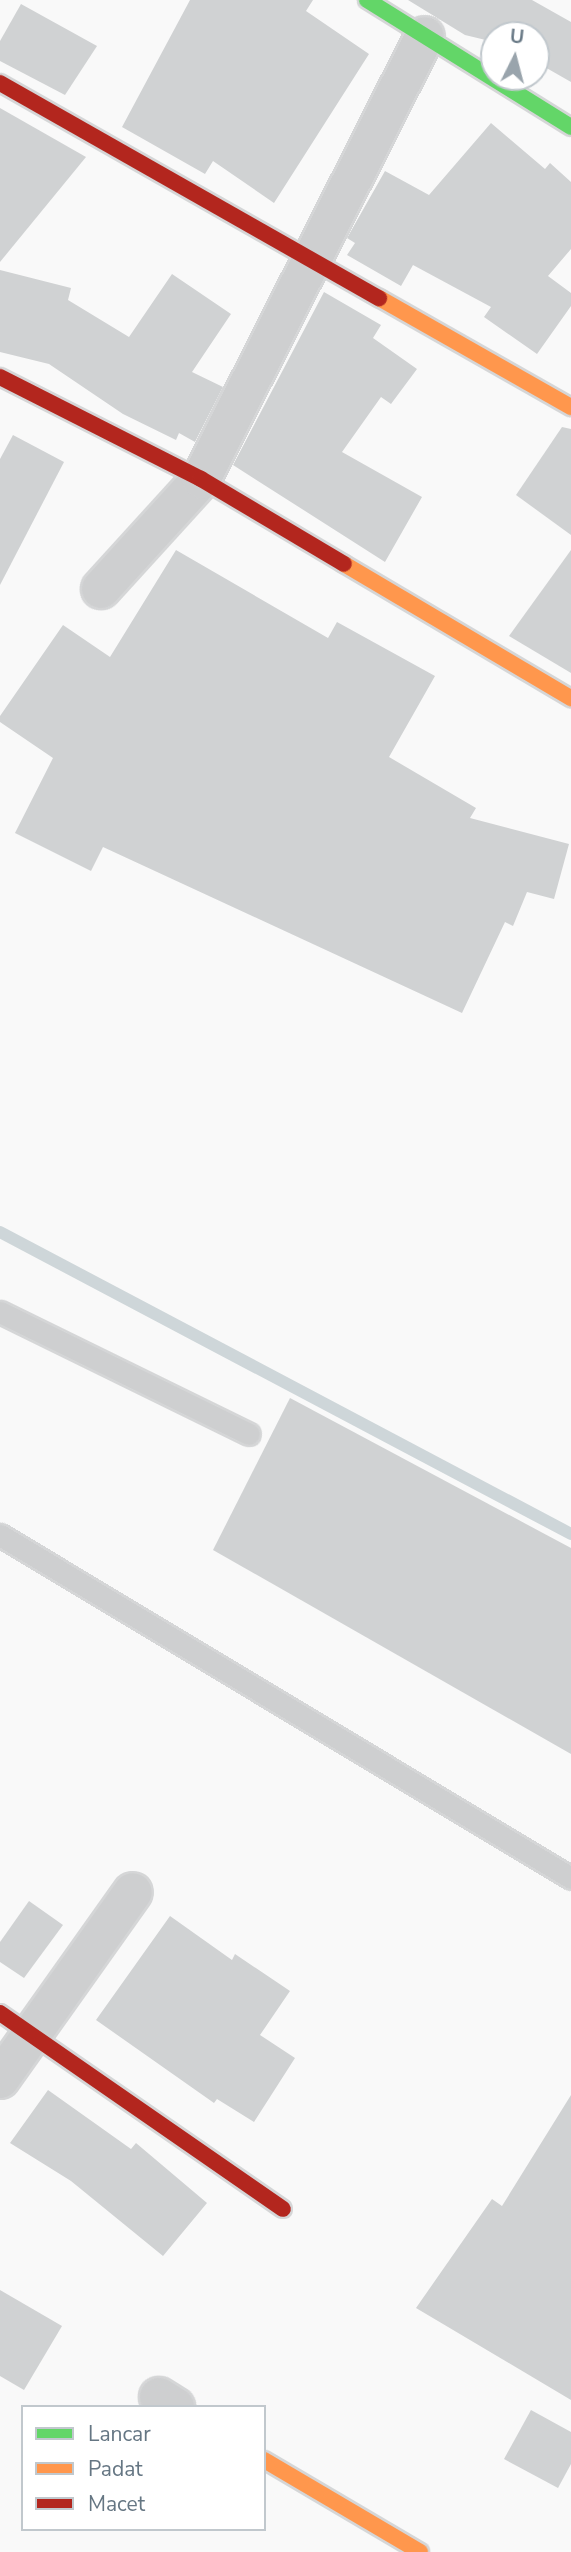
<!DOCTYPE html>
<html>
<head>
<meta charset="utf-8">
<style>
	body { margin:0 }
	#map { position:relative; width:571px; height:2552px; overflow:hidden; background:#f9f9f9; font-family:"Nunito Sans",sans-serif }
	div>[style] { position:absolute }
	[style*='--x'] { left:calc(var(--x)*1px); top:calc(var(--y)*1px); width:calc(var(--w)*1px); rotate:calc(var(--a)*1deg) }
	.stream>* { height:12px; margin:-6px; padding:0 6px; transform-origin:6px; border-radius:6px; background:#ced6d9 }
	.building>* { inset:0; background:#d0d2d3 }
	.roads { filter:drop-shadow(2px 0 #d5d6d7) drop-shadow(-2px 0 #d5d6d7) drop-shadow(0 2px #d5d6d7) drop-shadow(0 -2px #d5d6d7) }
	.lane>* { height:21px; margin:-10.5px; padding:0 10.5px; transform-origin:10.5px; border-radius:10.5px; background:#cecfd0 }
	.street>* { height:38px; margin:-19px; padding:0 19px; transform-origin:19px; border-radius:19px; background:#cecfd0 }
	.fast>* { height:16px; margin:-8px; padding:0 8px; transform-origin:8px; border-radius:8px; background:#63d668 }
	.slow>* { height:16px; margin:-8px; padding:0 8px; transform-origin:8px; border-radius:8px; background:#ff974d }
	.jam>* { height:16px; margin:-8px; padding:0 8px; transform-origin:8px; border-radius:8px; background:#b3261e }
	span { translate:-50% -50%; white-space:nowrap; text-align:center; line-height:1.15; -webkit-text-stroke:7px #fff; paint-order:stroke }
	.legend { position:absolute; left:21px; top:2405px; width:245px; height:126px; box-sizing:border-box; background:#fff; border:2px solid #c1c8cd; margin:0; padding:9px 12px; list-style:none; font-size:21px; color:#657683 }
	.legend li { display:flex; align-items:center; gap:14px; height:35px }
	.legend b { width:35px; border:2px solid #c1c8cd }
	.north { position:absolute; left:480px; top:21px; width:70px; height:70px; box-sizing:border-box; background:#fff; border:2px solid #c1c8cd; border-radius:50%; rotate:6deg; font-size:19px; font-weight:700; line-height:28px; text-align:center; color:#657683 }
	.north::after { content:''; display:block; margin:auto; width:24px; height:32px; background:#99a4ac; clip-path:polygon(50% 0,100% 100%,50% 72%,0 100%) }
</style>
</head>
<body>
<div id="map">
	<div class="stream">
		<div style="--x:0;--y:1232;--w:646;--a:27.87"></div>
	</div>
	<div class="building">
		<div style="clip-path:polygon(190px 0,313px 0,306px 11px,369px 54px,274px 203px,213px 161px,205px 174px,122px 127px)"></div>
		<div style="clip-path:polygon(408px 0,532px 0,571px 22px,571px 82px,536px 62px,536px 35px,494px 35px,494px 42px,465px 35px)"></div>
		<div style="clip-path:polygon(21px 4px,97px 46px,65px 95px,0 61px,0 41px)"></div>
		<div style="clip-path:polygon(0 108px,86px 157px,0 262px)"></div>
		<div style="clip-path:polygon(491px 123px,545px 169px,550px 163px,571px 182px,571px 249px,548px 276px,571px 293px,571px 306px,537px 354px,484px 317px,491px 307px,413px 265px,401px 286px,347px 255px,355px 243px,347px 238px,385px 171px,429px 195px)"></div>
		<div style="clip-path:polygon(0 270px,71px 288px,68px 300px,129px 337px,172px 274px,231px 314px,192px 372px,223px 387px,195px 442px,179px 433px,176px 440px,123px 414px,49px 364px,0 352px)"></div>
		<div style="clip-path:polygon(324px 292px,381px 325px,373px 338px,417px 369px,391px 404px,381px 397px,342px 452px,422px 497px,385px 562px,233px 465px)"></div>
		<div style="clip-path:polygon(562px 427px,571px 429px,571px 535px,516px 495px)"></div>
		<div style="clip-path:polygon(13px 435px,64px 462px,0 585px,0 459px)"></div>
		<div style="clip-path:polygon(176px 550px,328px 638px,337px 622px,435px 676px,389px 757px,476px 808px,470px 818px,569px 844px,554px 899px,527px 892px,513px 926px,505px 922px,462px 1013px,103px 847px,91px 871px,15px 833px,53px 758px,0 722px,0 716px,63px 625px,110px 657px)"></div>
		<div style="clip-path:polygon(571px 550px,571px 673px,509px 636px)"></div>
		<div style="clip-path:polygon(290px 1398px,571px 1548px,571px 1754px,213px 1550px)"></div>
		<div style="clip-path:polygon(29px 1901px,63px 1925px,24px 1978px,0 1962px,0 1942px)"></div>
		<div style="clip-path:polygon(170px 1916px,232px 1960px,235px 1954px,290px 1991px,260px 2035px,295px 2058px,254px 2122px,217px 2099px,214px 2103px,96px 2020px)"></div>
		<div style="clip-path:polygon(48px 2090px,131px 2149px,136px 2143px,207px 2203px,163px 2256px,71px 2181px,10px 2143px)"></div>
		<div style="clip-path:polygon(571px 2095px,571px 2400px,416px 2308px,492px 2199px,502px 2206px)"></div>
		<div style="clip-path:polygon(0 2290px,62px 2326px,24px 2390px,0 2376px)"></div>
		<div style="clip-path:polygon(531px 2410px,571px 2432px,571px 2464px,558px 2488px,504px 2459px)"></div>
	</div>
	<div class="roads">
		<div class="lane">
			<div style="--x:0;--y:1312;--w:277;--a:26.1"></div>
			<div style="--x:0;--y:1535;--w:666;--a:30.99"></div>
		</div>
		<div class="street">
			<div style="--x:101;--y:589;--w:149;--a:-47.7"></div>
			<div style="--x:201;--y:479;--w:496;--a:-63.2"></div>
			<div style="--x:0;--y:2079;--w:229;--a:-54.6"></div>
			<div style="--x:159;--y:2397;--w:19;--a:32"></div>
		</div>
		<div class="fast">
			<div style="--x:367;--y:0;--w:240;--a:31.9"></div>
		</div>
		<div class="slow">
			<div style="--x:379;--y:298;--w:221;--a:29.6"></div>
			<div style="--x:344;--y:564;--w:264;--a:30.6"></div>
			<div style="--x:264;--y:2460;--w:181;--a:30.5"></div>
		</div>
		<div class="jam">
			<div style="--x:0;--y:83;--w:436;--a:29.6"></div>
			<div style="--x:0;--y:377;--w:225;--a:26.9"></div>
			<div style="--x:201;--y:479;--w:166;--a:30.7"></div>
			<div style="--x:0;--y:2013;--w:344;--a:34.7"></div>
		</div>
	</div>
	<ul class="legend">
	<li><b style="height:9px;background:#63d668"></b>Lancar</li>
	<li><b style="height:9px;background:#ff974d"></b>Padat</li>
	<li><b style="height:9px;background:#b3261e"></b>Macet</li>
	</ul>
	<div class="north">U</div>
</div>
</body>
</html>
